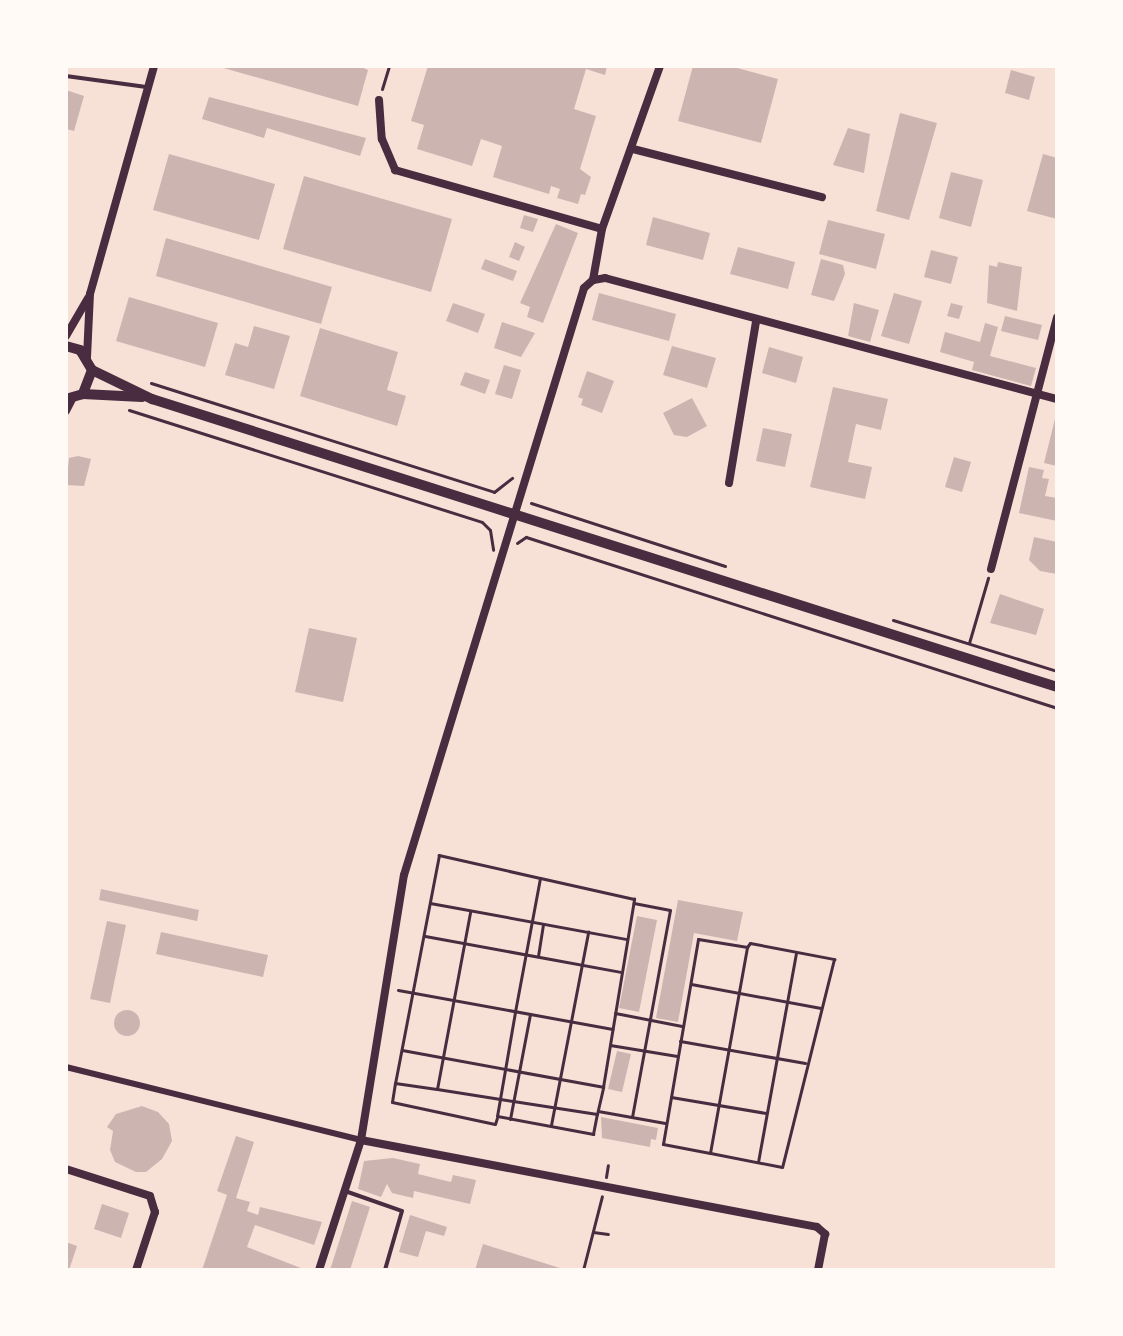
<!DOCTYPE html>
<html>
<head>
<meta charset="utf-8">
<style>
	body { margin:0 }
	#map { position:relative; width:1123px; height:1336px; overflow:hidden; background:#f7e1d7; font-family:"Fira Sans Condensed",sans-serif }
	div>[style] { position:absolute }
	[style*='--x'] { left:calc(var(--x)*1px); top:calc(var(--y)*1px); width:calc(var(--w)*1px); rotate:calc(var(--a)*1deg) }
	.building>* { inset:0; background:#ccb4b1 }
	.round { border-radius:50% }
	.path>* { height:3px; margin:-1.5px; padding:0 1.5px; transform-origin:1.5px; border-radius:1.5px; background:#4a2c40 }
	.service>* { height:4px; margin:-2px; padding:0 2px; transform-origin:2px; border-radius:2px; background:#4a2c40 }
	.pedestrian>* { height:6px; margin:-3px; padding:0 3px; transform-origin:3px; border-radius:3px; background:#4a2c40 }
	.minor>* { height:8px; margin:-4px; padding:0 4px; transform-origin:4px; border-radius:4px; background:#4a2c40 }
	.tertiary>* { height:10px; margin:-5px; padding:0 5px; transform-origin:5px; border-radius:5px; background:#4a2c40 }
	span { translate:-50% -50%; white-space:nowrap; text-align:center; line-height:1.15; -webkit-text-stroke:6px #fffaf5; paint-order:stroke }
	.frame { position:absolute; inset:0; border:68px solid #fffaf5; pointer-events:none }
</style>
</head>
<body>
<div id="map">
	<div class="building">
		<div style="clip-path:polygon(359px 66px,368px 70px,358px 106px,220px 67px)"></div>
		<div style="clip-path:polygon(428px 66px,607px 66px,605px 75px,586px 69px,574px 109px,596px 116px,580px 169px,591px 177px,585px 195px,581px 194px,578px 204px,557px 198px,560px 189px,551px 186px,549px 194px,493px 177px,502px 146px,481px 139px,472px 166px,417px 149px,424px 125px,411px 121px)"></div>
		<div style="clip-path:polygon(693px 66px,730px 66px,778px 79px,761px 143px,678px 121px)"></div>
		<div style="clip-path:polygon(1011px 70px,1035px 77px,1029px 100px,1005px 93px)"></div>
		<div style="clip-path:polygon(66px 90px,84px 96px,74px 131px,66px 129px)"></div>
		<div style="clip-path:polygon(209px 97px,366px 138px,360px 156px,267px 128px,264px 138px,202px 119px)"></div>
		<div style="clip-path:polygon(900px 113px,937px 123px,909px 220px,876px 211px)"></div>
		<div style="clip-path:polygon(848px 128px,870px 134px,864px 173px,833px 165px)"></div>
		<div style="clip-path:polygon(169px 154px,275px 184px,259px 240px,153px 210px)"></div>
		<div style="clip-path:polygon(1043px 154px,1057px 158px,1057px 219px,1027px 211px)"></div>
		<div style="clip-path:polygon(951px 172px,983px 180px,971px 227px,939px 218px)"></div>
		<div style="clip-path:polygon(304px 176px,452px 219px,431px 292px,283px 249px)"></div>
		<div style="clip-path:polygon(524px 215px,538px 219px,533px 232px,520px 228px)"></div>
		<div style="clip-path:polygon(653px 217px,710px 233px,703px 260px,646px 245px)"></div>
		<div style="clip-path:polygon(828px 220px,885px 234px,876px 269px,819px 254px)"></div>
		<div style="clip-path:polygon(556px 224px,578px 233px,543px 323px,527px 317px,530px 307px,520px 303px)"></div>
		<div style="clip-path:polygon(166px 238px,332px 287px,321px 324px,156px 276px)"></div>
		<div style="clip-path:polygon(515px 242px,525px 247px,519px 261px,509px 257px)"></div>
		<div style="clip-path:polygon(738px 247px,795px 262px,788px 289px,730px 274px)"></div>
		<div style="clip-path:polygon(931px 250px,958px 257px,951px 284px,924px 277px)"></div>
		<div style="clip-path:polygon(485px 259px,517px 271px,513px 281px,481px 269px)"></div>
		<div style="clip-path:polygon(821px 259px,843px 265px,845px 274px,834px 301px,811px 295px)"></div>
		<div style="clip-path:polygon(998px 262px,1022px 267px,1017px 311px,987px 303px,989px 265px,997px 267px)"></div>
		<div style="clip-path:polygon(599px 293px,676px 314px,669px 341px,592px 320px)"></div>
		<div style="clip-path:polygon(894px 293px,922px 301px,909px 344px,881px 336px)"></div>
		<div style="clip-path:polygon(129px 297px,218px 323px,205px 367px,116px 341px)"></div>
		<div style="clip-path:polygon(453px 303px,485px 314px,478px 333px,446px 321px)"></div>
		<div style="clip-path:polygon(854px 303px,879px 310px,870px 342px,848px 336px)"></div>
		<div style="clip-path:polygon(951px 303px,963px 306px,959px 319px,947px 316px)"></div>
		<div style="clip-path:polygon(1005px 316px,1042px 325px,1038px 340px,1001px 331px)"></div>
		<div style="clip-path:polygon(502px 322px,535px 333px,521px 357px,494px 348px)"></div>
		<div style="clip-path:polygon(985px 323px,998px 327px,990px 356px,1036px 368px,1031px 386px,972px 370px,974px 362px,940px 352px,945px 332px,980px 342px)"></div>
		<div style="clip-path:polygon(254px 326px,290px 336px,274px 389px,225px 375px,235px 343px,248px 347px)"></div>
		<div style="clip-path:polygon(320px 328px,398px 352px,387px 390px,406px 396px,397px 426px,300px 396px)"></div>
		<div style="clip-path:polygon(672px 346px,716px 358px,707px 388px,663px 375px)"></div>
		<div style="clip-path:polygon(769px 347px,803px 357px,796px 383px,762px 373px)"></div>
		<div style="clip-path:polygon(504px 365px,521px 370px,512px 399px,495px 394px)"></div>
		<div style="clip-path:polygon(587px 371px,614px 381px,602px 413px,581px 405px,583px 399px,578px 397px)"></div>
		<div style="clip-path:polygon(465px 372px,490px 380px,485px 394px,460px 385px)"></div>
		<div style="clip-path:polygon(833px 387px,888px 399px,881px 430px,856px 424px,848px 462px,872px 467px,865px 499px,810px 487px)"></div>
		<div style="clip-path:polygon(692px 398px,707px 426px,687px 437px,674px 435px,663px 413px)"></div>
		<div style="clip-path:polygon(1056px 415px,1057px 415px,1057px 466px,1044px 463px)"></div>
		<div style="clip-path:polygon(763px 428px,792px 434px,785px 467px,756px 461px)"></div>
		<div style="clip-path:polygon(78px 456px,91px 459px,84px 486px,66px 485px,69px 458px)"></div>
		<div style="clip-path:polygon(954px 457px,971px 462px,962px 492px,945px 487px)"></div>
		<div style="clip-path:polygon(1029px 467px,1044px 470px,1042px 478px,1049px 479px,1045px 496px,1057px 498px,1057px 521px,1019px 513px)"></div>
		<div style="clip-path:polygon(1034px 537px,1057px 542px,1057px 574px,1040px 571px,1029px 560px)"></div>
		<div style="clip-path:polygon(1000px 594px,1044px 609px,1036px 635px,990px 623px)"></div>
		<div style="clip-path:polygon(309px 628px,357px 638px,343px 702px,295px 692px)"></div>
		<div style="clip-path:polygon(101px 889px,199px 910px,197px 921px,99px 900px)"></div>
		<div style="clip-path:polygon(678px 900px,743px 912px,737px 941px,694px 933px,678px 1022px,656px 1018px)"></div>
		<div style="clip-path:polygon(637px 916px,657px 920px,639px 1012px,619px 1008px)"></div>
		<div style="clip-path:polygon(107px 921px,126px 925px,110px 1003px,90px 999px)"></div>
		<div style="clip-path:polygon(161px 932px,268px 955px,263px 977px,156px 954px)"></div>
		<div class="round" style="left:114px;top:1010px;width:26px;height:26px"></div>
		<div style="clip-path:polygon(617px 1051px,631px 1054px,622px 1092px,608px 1089px)"></div>
		<div style="clip-path:polygon(142px 1106px,158px 1112px,169px 1124px,172px 1141px,162px 1159px,146px 1172px,136px 1172px,115px 1162px,110px 1150px,113px 1131px,107px 1127px,116px 1114px)"></div>
		<div style="clip-path:polygon(601px 1117px,658px 1128px,656px 1140px,651px 1139px,650px 1147px,602px 1138px)"></div>
		<div style="clip-path:polygon(236px 1136px,254px 1142px,236px 1198px,250px 1202px,247px 1211px,258px 1215px,260px 1207px,322px 1222px,314px 1245px,255px 1225px,247px 1247px,306px 1270px,202px 1270px,227px 1195px,217px 1191px)"></div>
		<div style="clip-path:polygon(393px 1158px,420px 1164px,418px 1174px,451px 1182px,453px 1175px,476px 1180px,470px 1204px,414px 1191px,413px 1198px,392px 1193px,387px 1184px,381px 1197px,358px 1189px,364px 1161px)"></div>
		<div style="clip-path:polygon(352px 1201px,370px 1207px,350px 1270px,330px 1270px)"></div>
		<div style="clip-path:polygon(102px 1204px,129px 1213px,121px 1238px,94px 1229px)"></div>
		<div style="clip-path:polygon(410px 1215px,447px 1227px,444px 1236px,426px 1231px,418px 1257px,399px 1252px)"></div>
		<div style="clip-path:polygon(66px 1242px,77px 1246px,69px 1270px,66px 1270px)"></div>
		<div style="clip-path:polygon(483px 1244px,563px 1269px,563px 1270px,475px 1270px)"></div>
	</div>
	<div class="path">
		<div style="--x:382;--y:89;--w:24;--a:-73"></div>
		<div style="--x:151;--y:383;--w:360;--a:17.6"></div>
		<div style="--x:494;--y:492;--w:23;--a:-38"></div>
		<div style="--x:129;--y:410;--w:370;--a:17.6"></div>
		<div style="--x:482;--y:522;--w:11;--a:45"></div>
		<div style="--x:490;--y:530;--w:20;--a:81"></div>
		<div style="--x:531;--y:503;--w:204;--a:18"></div>
		<div style="--x:517;--y:543;--w:11;--a:-34"></div>
		<div style="--x:526;--y:537;--w:558;--a:17.85"></div>
		<div style="--x:893;--y:620;--w:172;--a:17.3"></div>
		<div style="--x:969;--y:643;--w:68;--a:-73.7"></div>
		<div style="--x:540;--y:878;--w:136;--a:100.6"></div>
		<div style="--x:515;--y:1012;--w:88;--a:99.8"></div>
		<div style="--x:500;--y:1099;--w:17;--a:100"></div>
		<div style="--x:497;--y:1116;--w:98;--a:10.6"></div>
		<div style="--x:593;--y:1134;--w:20;--a:-79"></div>
		<div style="--x:597;--y:1114;--w:28;--a:-77"></div>
		<div style="--x:603;--y:1087;--w:191;--a:-80.6"></div>
		<div style="--x:634;--y:899;--w:96;--a:-167.4"></div>
		<div style="--x:540;--y:878;--w:104;--a:-167.2"></div>
		<div style="--x:439;--y:855;--w:232;--a:100.9"></div>
		<div style="--x:395;--y:1083;--w:42;--a:8.1"></div>
		<div style="--x:437;--y:1089;--w:64;--a:9"></div>
		<div style="--x:500;--y:1099;--w:13;--a:9"></div>
		<div style="--x:513;--y:1101;--w:85;--a:8.8"></div>
		<div style="--x:430;--y:903;--w:200;--a:10.4"></div>
		<div style="--x:425;--y:936;--w:200;--a:10.4"></div>
		<div style="--x:538;--y:956;--w:31;--a:-81"></div>
		<div style="--x:691;--y:984;--w:132;--a:10.5"></div>
		<div style="--x:398;--y:990;--w:218;--a:10.3"></div>
		<div style="--x:615;--y:1013;--w:68;--a:11"></div>
		<div style="--x:680;--y:1041;--w:127;--a:10"></div>
		<div style="--x:610;--y:1045;--w:68;--a:9.3"></div>
		<div style="--x:402;--y:1050;--w:204;--a:10.4"></div>
		<div style="--x:395;--y:1083;--w:19;--a:99"></div>
		<div style="--x:392;--y:1102;--w:105;--a:12.1"></div>
		<div style="--x:495;--y:1124;--w:6;--a:-72"></div>
		<div style="--x:437;--y:1089;--w:180;--a:-79.4"></div>
		<div style="--x:671;--y:1097;--w:96;--a:9.6"></div>
		<div style="--x:598;--y:1111;--w:68;--a:10.2"></div>
		<div style="--x:632;--y:1117;--w:210;--a:-79.6"></div>
		<div style="--x:670;--y:910;--w:37;--a:-169"></div>
		<div style="--x:510;--y:1119;--w:107;--a:-79.2"></div>
		<div style="--x:551;--y:1125;--w:197;--a:-79.1"></div>
		<div style="--x:710;--y:1153;--w:209;--a:-79.8"></div>
		<div style="--x:747;--y:947;--w:5;--a:-53"></div>
		<div style="--x:750;--y:943;--w:86;--a:10.8"></div>
		<div style="--x:834;--y:959;--w:214;--a:104"></div>
		<div style="--x:782;--y:1167;--w:73;--a:-169"></div>
		<div style="--x:710;--y:1153;--w:48;--a:-169.2"></div>
		<div style="--x:663;--y:1144;--w:208;--a:-80.3"></div>
		<div style="--x:698;--y:939;--w:50;--a:9.3"></div>
		<div style="--x:758;--y:1162;--w:212;--a:-79.7"></div>
		<div style="--x:606;--y:1177;--w:12;--a:-81"></div>
		<div style="--x:593;--y:1232;--w:15;--a:8"></div>
		<div style="--x:583;--y:1270;--w:76;--a:-75.6"></div>
	</div>
	<div class="service">
		<div style="--x:66;--y:76;--w:81;--a:7.8"></div>
		<div style="--x:345;--y:1191;--w:60;--a:19.3"></div>
		<div style="--x:402;--y:1211;--w:61;--a:106.1"></div>
	</div>
	<div class="pedestrian">
		<div style="--x:66;--y:1067;--w:304;--a:13.9"></div>
	</div>
	<div class="minor">
		<div style="--x:379;--y:100;--w:39;--a:86"></div>
		<div style="--x:382;--y:139;--w:34;--a:67"></div>
		<div style="--x:395;--y:170;--w:215;--a:15.9"></div>
		<div style="--x:633;--y:149;--w:195;--a:14.3"></div>
		<div style="--x:593;--y:280;--w:12;--a:-9"></div>
		<div style="--x:605;--y:278;--w:468;--a:15"></div>
		<div style="--x:66;--y:336;--w:44;--a:-59.9"></div>
		<div style="--x:87;--y:357;--w:63;--a:-87.3"></div>
		<div style="--x:90;--y:294;--w:237;--a:-74.3"></div>
		<div style="--x:66;--y:411;--w:13;--a:-63"></div>
		<div style="--x:729;--y:483;--w:163;--a:-80.5"></div>
		<div style="--x:991;--y:569;--w:260;--a:-75.3"></div>
		<div style="--x:361;--y:1140;--w:464;--a:10.8"></div>
		<div style="--x:817;--y:1227;--w:11;--a:41"></div>
		<div style="--x:825;--y:1234;--w:37;--a:101"></div>
		<div style="--x:66;--y:1169;--w:88;--a:17.8"></div>
		<div style="--x:150;--y:1196;--w:17;--a:73"></div>
		<div style="--x:155;--y:1212;--w:61;--a:108.1"></div>
		<div style="--x:319;--y:1270;--w:137;--a:-72.1"></div>
		<div style="--x:361;--y:1140;--w:268;--a:-80.8"></div>
		<div style="--x:404;--y:875;--w:614;--a:-72.95"></div>
		<div style="--x:584;--y:288;--w:12;--a:-42"></div>
		<div style="--x:593;--y:280;--w:52;--a:-80"></div>
		<div style="--x:602;--y:229;--w:173;--a:-70.4"></div>
	</div>
	<div class="tertiary">
		<div style="--x:66;--y:346;--w:15;--a:16"></div>
		<div style="--x:80;--y:350;--w:23;--a:59"></div>
		<div style="--x:92;--y:370;--w:26;--a:111"></div>
		<div style="--x:83;--y:394;--w:18;--a:164"></div>
		<div style="--x:92;--y:370;--w:67;--a:25.8"></div>
		<div style="--x:152;--y:399;--w:950;--a:17.65"></div>
		<div style="--x:83;--y:394;--w:59;--a:2.9"></div>
	</div>
	<div class="frame"></div>
</div>
</body>
</html>
